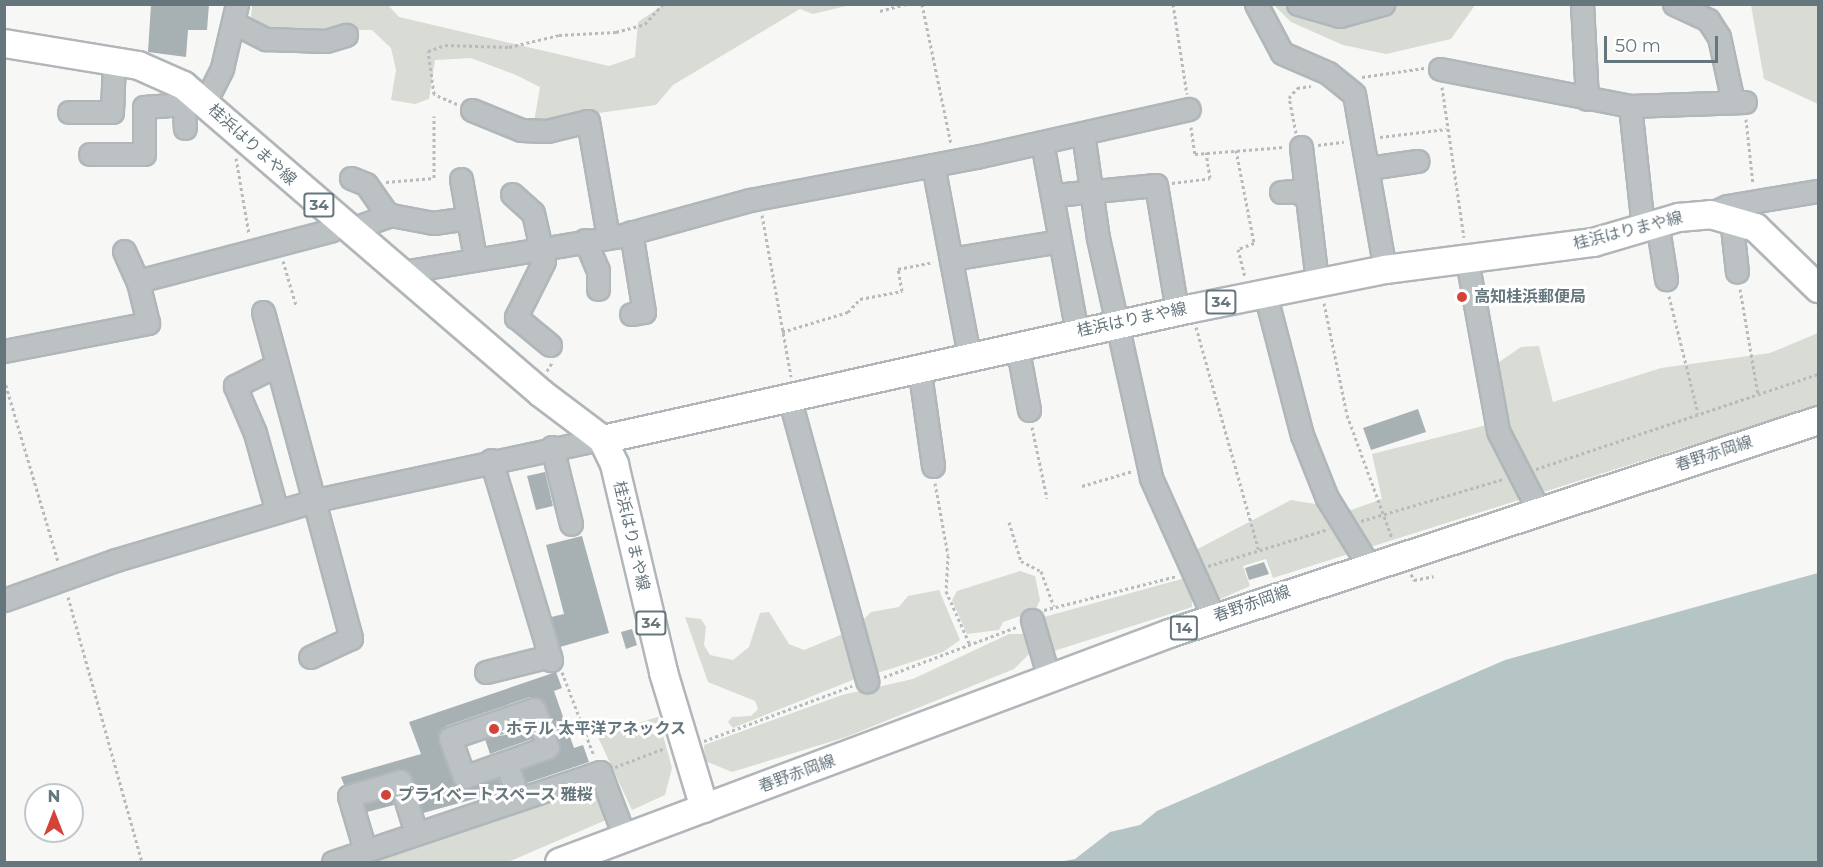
<!DOCTYPE html>
<html>
<head>
<meta charset="utf-8">
<style>
	body { margin:0 }
	#map { position:relative; width:1823px; height:867px; overflow:hidden; background:#f7f7f5; font-family:Montserrat,"Noto Sans JP",sans-serif }
	div>[style] { position:absolute }
	[style*='--x'] { left:calc(var(--x)*1px); top:calc(var(--y)*1px); width:calc(var(--w)*1px); rotate:calc(var(--a)*1deg) }
	.green>* { inset:0; background:#d8dcd4 }
	.water>* { inset:0; background:#b5c4c5 }
	.building>* { inset:0; background:#a7b0b3 }
	.path>* { height:3px; margin-top:-1.5px; transform-origin:0; background:repeating-linear-gradient(90deg,#b7bbbd 0 3px,transparent 0 6px) }
	.roads { filter:drop-shadow(2px 0 #b0b6b9) drop-shadow(-2px 0 #b0b6b9) drop-shadow(0 2px #b0b6b9) drop-shadow(0 -2px #b0b6b9) }
	.minor>* { height:21px; margin:-10.5px; padding:0 10.5px; transform-origin:10.5px; border-radius:10.5px; background:#bcc2c4 }
	.major>* { height:27px; margin:-13.5px; padding:0 13.5px; transform-origin:13.5px; border-radius:13.5px; background:#fff }
	.dots>* { width:16px; height:16px; translate:-50% -50%; box-sizing:border-box; border:3px solid #fff; border-radius:50% }
	span { translate:-50% -50%; white-space:nowrap; text-align:center; line-height:1.15; -webkit-text-stroke:6px #fff; paint-order:stroke }
	.shield-label span { padding:2px 4px; background:#fff; border:2px solid; border-radius:4px; -webkit-text-stroke-width:0 }
	.shield-label { font-size:15px; color:#65767d; font-weight:700 }
	.street-label { font-size:16px; color:#65767d }
	.poi-label { font-size:16px; color:#65767d; font-weight:700 }
	.left { translate:0 -50%; text-align:left }
	.frame { position:absolute; inset:0; border:6px solid #65767d; pointer-events:none }
	.north { position:absolute; left:24px; top:783px; width:60px; height:60px; box-sizing:border-box; background:#fff; border:2px solid #c1c8cb; border-radius:50%; rotate:0deg; font-size:16px; font-weight:700; line-height:24px; text-align:center; color:#65767d }
	.north::after { content:''; display:block; margin:auto; width:21px; height:27px; background:#d44338; clip-path:polygon(50% 0,100% 100%,50% 72%,0 100%) }
	.scale { position:absolute; left:1604px; top:36px; width:114px; height:27px; box-sizing:border-box; border:3px solid #65767d; border-top:0; padding-left:8px; font-size:18px; line-height:21px; white-space:nowrap; color:#65767d; -webkit-text-stroke:4px #fff; paint-order:stroke }
</style>
</head>
<body>
<div id="map">
	<div class="green">
		<div style="clip-path:polygon(252px 5px,388px 5px,399px 17px,609px 66px,635px 57px,638px 22px,663px 5px,850px 5px,813px 14px,800px 9px,673px 85px,656px 105px,534px 122px,540px 87px,516px 75px,471px 58px,435px 60px,429px 99px,415px 104px,391px 100px,396px 70px,391px 48px,372px 30px,274px 30px,251px 18px)"></div>
		<div style="clip-path:polygon(1274px 5px,1475px 5px,1451px 39px,1386px 54px,1343px 45px,1291px 22px)"></div>
		<div style="clip-path:polygon(1751px 5px,1818px 5px,1818px 104px,1764px 79px)"></div>
		<div style="clip-path:polygon(1818px 333px,1818px 405px,1273px 578px,1266px 559px,1243px 566px,1250px 586px,1216px 601px,1190px 553px,1291px 500px,1351px 510px,1382px 499px,1372px 454px,1487px 425px,1480px 375px,1521px 347px,1539px 346px,1553px 402px,1661px 368px,1770px 353px)"></div>
		<div style="clip-path:polygon(1020px 571px,1035px 576px,1040px 600px,1035px 611px,1003px 622px,999px 630px,967px 634px,952px 600px,957px 591px)"></div>
		<div style="clip-path:polygon(1185px 578px,1192px 590px,1192px 607px,1054px 651px,1039px 634px,1044px 617px)"></div>
		<div style="clip-path:polygon(939px 590px,960px 640px,943px 652px,868px 676px,859px 624px,871px 612px,899px 607px,908px 596px)"></div>
		<div style="clip-path:polygon(769px 612px,789px 644px,804px 650px,843px 634px,860px 677px,733px 728px,728px 722px,732px 717px,751px 716px,758px 709px,755px 701px,708px 682px,685px 617px,701px 619px,706px 627px,704px 645px,710px 655px,733px 660px,749px 647px,760px 613px)"></div>
		<div style="clip-path:polygon(1009px 634px,1023px 634px,1029px 654px,1014px 669px,846px 737px,732px 772px,705px 761px,704px 745px,842px 695px,913px 679px)"></div>
		<div style="clip-path:polygon(658px 717px,672px 768px,665px 795px,632px 810px,597px 735px)"></div>
		<div style="clip-path:polygon(584px 785px,602px 794px,606px 820px,508px 862px,350px 862px)"></div>
	</div>
	<div class="water">
		<div style="clip-path:polygon(1818px 573px,1818px 862px,1059px 862px,1075px 859px,1110px 832px,1140px 825px,1157px 811px,1505px 660px)"></div>
	</div>
	<div class="building">
		<div style="clip-path:polygon(151px 4px,209px 4px,207px 30px,188px 30px,186px 57px,148px 52px)"></div>
		<div style="clip-path:polygon(1418px 409px,1426px 432px,1371px 450px,1363px 428px)"></div>
		<div style="clip-path:polygon(545px 472px,553px 506px,536px 510px,527px 476px)"></div>
		<div style="clip-path:polygon(582px 536px,609px 633px,560px 647px,551px 617px,564px 614px,546px 545px)"></div>
		<div style="clip-path:polygon(1264px 562px,1269px 574px,1249px 580px,1245px 568px)"></div>
		<div style="clip-path:polygon(632px 629px,637px 645px,626px 649px,621px 632px)"></div>
		<div style="clip-path:polygon(556px 672px,562px 688px,554px 691px,574px 748px,583px 745px,589px 762px,527px 783px,522px 770px,553px 759px,561px 749px,546px 704px,530px 697px,446px 726px,438px 735px,455px 786px,468px 789px,498px 778px,503px 791px,423px 813px,412px 777px,404px 769px,344px 785px,341px 777px,421px 754px,409px 722px)"></div>
		<div style="clip-path:polygon(528px 730px,532px 739px,490px 754px,485px 739px)"></div>
		<div style="clip-path:polygon(392px 797px,394px 805px,367px 812px,365px 805px)"></div>
	</div>
	<div class="path">
		<div style="--x:922;--y:4;--w:143;--a:78.3"></div>
		<div style="--x:1173;--y:4;--w:91;--a:81.2"></div>
		<div style="--x:880;--y:11;--w:27;--a:-15"></div>
		<div style="--x:1362;--y:77;--w:63;--a:-8.3"></div>
		<div style="--x:1442;--y:87;--w:152;--a:81.7"></div>
		<div style="--x:457;--y:104;--w:25;--a:-157"></div>
		<div style="--x:434;--y:94;--w:43;--a:-97.9"></div>
		<div style="--x:428;--y:51;--w:18;--a:-19"></div>
		<div style="--x:445;--y:45;--w:64;--a:1.8"></div>
		<div style="--x:509;--y:47;--w:51;--a:-13.5"></div>
		<div style="--x:559;--y:35;--w:57;--a:-3"></div>
		<div style="--x:616;--y:32;--w:30;--a:-15"></div>
		<div style="--x:645;--y:24;--w:27;--a:-48"></div>
		<div style="--x:1746;--y:119;--w:65;--a:83.9"></div>
		<div style="--x:1191;--y:127;--w:27;--a:82"></div>
		<div style="--x:1195;--y:154;--w:89;--a:-4.5"></div>
		<div style="--x:1296;--y:133;--w:36;--a:-101"></div>
		<div style="--x:1289;--y:98;--w:13;--a:-51"></div>
		<div style="--x:1297;--y:88;--w:14;--a:-8"></div>
		<div style="--x:1380;--y:137;--w:67;--a:-6.8"></div>
		<div style="--x:1318;--y:145;--w:26;--a:-7"></div>
		<div style="--x:1236;--y:150;--w:95;--a:79"></div>
		<div style="--x:1254;--y:243;--w:17;--a:159"></div>
		<div style="--x:1238;--y:249;--w:29;--a:76"></div>
		<div style="--x:236;--y:158;--w:77;--a:80.3"></div>
		<div style="--x:386;--y:182;--w:48;--a:-4.8"></div>
		<div style="--x:434;--y:178;--w:62;--a:-90"></div>
		<div style="--x:1172;--y:183;--w:38;--a:-7"></div>
		<div style="--x:1210;--y:178;--w:26;--a:-99"></div>
		<div style="--x:762;--y:215;--w:164;--a:79.8"></div>
		<div style="--x:283;--y:261;--w:46;--a:73.5"></div>
		<div style="--x:1740;--y:289;--w:107;--a:80.3"></div>
		<div style="--x:1669;--y:296;--w:121;--a:76.1"></div>
		<div style="--x:1324;--y:303;--w:114;--a:78.4"></div>
		<div style="--x:1347;--y:415;--w:131;--a:69.9"></div>
		<div style="--x:1196;--y:327;--w:233;--a:74.3"></div>
		<div style="--x:782;--y:332;--w:69;--a:-16.9"></div>
		<div style="--x:848;--y:312;--w:18;--a:-47"></div>
		<div style="--x:860;--y:299;--w:43;--a:-10.8"></div>
		<div style="--x:902;--y:291;--w:22;--a:-100"></div>
		<div style="--x:898;--y:269;--w:36;--a:-11"></div>
		<div style="--x:547;--y:371;--w:12;--a:-59"></div>
		<div style="--x:4;--y:379;--w:190;--a:73.5"></div>
		<div style="--x:1032;--y:427;--w:73;--a:78.1"></div>
		<div style="--x:1536;--y:469;--w:298;--a:-18.6"></div>
		<div style="--x:935;--y:483;--w:73;--a:79.8"></div>
		<div style="--x:948;--y:555;--w:36;--a:93"></div>
		<div style="--x:946;--y:591;--w:59;--a:66"></div>
		<div style="--x:1082;--y:486;--w:53;--a:-16.4"></div>
		<div style="--x:1361;--y:521;--w:149;--a:-16.4"></div>
		<div style="--x:1009;--y:522;--w:41;--a:72.9"></div>
		<div style="--x:1021;--y:561;--w:22;--a:27"></div>
		<div style="--x:1041;--y:571;--w:37;--a:70"></div>
		<div style="--x:1208;--y:566;--w:126;--a:-17.1"></div>
		<div style="--x:1411;--y:574;--w:7;--a:63"></div>
		<div style="--x:1414;--y:580;--w:20;--a:-11"></div>
		<div style="--x:68;--y:597;--w:275;--a:74.4"></div>
		<div style="--x:1044;--y:610;--w:136;--a:-14.4"></div>
		<div style="--x:562;--y:672;--w:90;--a:69.1"></div>
		<div style="--x:884;--y:677;--w:141;--a:-20.7"></div>
		<div style="--x:704;--y:741;--w:158;--a:-20.4"></div>
		<div style="--x:615;--y:767;--w:53;--a:-20.8"></div>
	</div>
	<div class="roads">
		<div class="minor">
			<div style="--x:1256;--y:4;--w:55;--a:62"></div>
			<div style="--x:1282;--y:53;--w:50;--a:23.5"></div>
			<div style="--x:1328;--y:73;--w:33;--a:39"></div>
			<div style="--x:1354;--y:94;--w:178;--a:80"></div>
			<div style="--x:1298;--y:4;--w:44;--a:15.9"></div>
			<div style="--x:1340;--y:16;--w:45;--a:-15.6"></div>
			<div style="--x:1582;--y:4;--w:95;--a:87"></div>
			<div style="--x:1674;--y:4;--w:38;--a:25"></div>
			<div style="--x:1708;--y:20;--w:20;--a:57"></div>
			<div style="--x:1719;--y:37;--w:66;--a:77.8"></div>
			<div style="--x:234;--y:23;--w:36;--a:27"></div>
			<div style="--x:266;--y:39;--w:60;--a:1.9"></div>
			<div style="--x:326;--y:41;--w:21;--a:-17"></div>
			<div style="--x:1440;--y:69;--w:194;--a:11"></div>
			<div style="--x:1630;--y:106;--w:115;--a:-2"></div>
			<div style="--x:205;--y:102;--w:38;--a:-63"></div>
			<div style="--x:222;--y:68;--w:66;--a:-76.8"></div>
			<div style="--x:1630;--y:106;--w:122;--a:83.9"></div>
			<div style="--x:472;--y:110;--w:53;--a:22.2"></div>
			<div style="--x:521;--y:130;--w:26;--a:2"></div>
			<div style="--x:547;--y:131;--w:42;--a:-13.7"></div>
			<div style="--x:588;--y:121;--w:118;--a:80.2"></div>
			<div style="--x:69;--y:112;--w:43;--a:0"></div>
			<div style="--x:112;--y:112;--w:51;--a:-87.8"></div>
			<div style="--x:1083;--y:133;--w:106;--a:81.9"></div>
			<div style="--x:1098;--y:238;--w:246;--a:77.5"></div>
			<div style="--x:1151;--y:478;--w:154;--a:65.8"></div>
			<div style="--x:1042;--y:142;--w:193;--a:79.6"></div>
			<div style="--x:1301;--y:147;--w:136;--a:83.2"></div>
			<div style="--x:90;--y:154;--w:54;--a:0"></div>
			<div style="--x:144;--y:154;--w:47;--a:-90"></div>
			<div style="--x:144;--y:107;--w:40;--a:-4.3"></div>
			<div style="--x:184;--y:104;--w:24;--a:88"></div>
			<div style="--x:933;--y:165;--w:193;--a:79.3"></div>
			<div style="--x:1369;--y:168;--w:49;--a:-8.3"></div>
			<div style="--x:351;--y:178;--w:16;--a:22"></div>
			<div style="--x:366;--y:184;--w:38;--a:55"></div>
			<div style="--x:461;--y:179;--w:80;--a:80"></div>
			<div style="--x:1281;--y:192;--w:15;--a:-4"></div>
			<div style="--x:1296;--y:191;--w:13;--a:32"></div>
			<div style="--x:512;--y:194;--w:28;--a:42"></div>
			<div style="--x:533;--y:213;--w:49;--a:77.1"></div>
			<div style="--x:544;--y:261;--w:63;--a:116.6"></div>
			<div style="--x:516;--y:317;--w:44;--a:39.5"></div>
			<div style="--x:1055;--y:195;--w:101;--a:-5.7"></div>
			<div style="--x:1156;--y:185;--w:128;--a:80.5"></div>
			<div style="--x:1710;--y:214;--w:19;--a:-25"></div>
			<div style="--x:1727;--y:206;--w:92;--a:-9.4"></div>
			<div style="--x:1731;--y:218;--w:54;--a:83.7"></div>
			<div style="--x:1657;--y:222;--w:58;--a:81"></div>
			<div style="--x:348;--y:230;--w:46;--a:-19.2"></div>
			<div style="--x:391;--y:215;--w:43;--a:10.8"></div>
			<div style="--x:433;--y:223;--w:34;--a:-8"></div>
			<div style="--x:631;--y:232;--w:81;--a:80.8"></div>
			<div style="--x:644;--y:312;--w:13;--a:171"></div>
			<div style="--x:585;--y:240;--w:33;--a:67"></div>
			<div style="--x:598;--y:270;--w:19;--a:90"></div>
			<div style="--x:124;--y:251;--w:34;--a:66"></div>
			<div style="--x:951;--y:259;--w:110;--a:-9.4"></div>
			<div style="--x:1467;--y:260;--w:174;--a:79.7"></div>
			<div style="--x:1498;--y:431;--w:90;--a:62.9"></div>
			<div style="--x:405;--y:278;--w:12;--a:-42"></div>
			<div style="--x:414;--y:270;--w:208;--a:-9.4"></div>
			<div style="--x:619;--y:236;--w:136;--a:-15.4"></div>
			<div style="--x:750;--y:200;--w:230;--a:-10.8"></div>
			<div style="--x:976;--y:157;--w:218;--a:-12.7"></div>
			<div style="--x:1265;--y:293;--w:147;--a:75.4"></div>
			<div style="--x:1302;--y:435;--w:68;--a:68.4"></div>
			<div style="--x:1327;--y:498;--w:80;--a:58.3"></div>
			<div style="--x:263;--y:312;--w:338;--a:74.9"></div>
			<div style="--x:351;--y:638;--w:45;--a:155.1"></div>
			<div style="--x:1017;--y:345;--w:66;--a:79.5"></div>
			<div style="--x:4;--y:351;--w:147;--a:-11"></div>
			<div style="--x:148;--y:323;--w:42;--a:-103.7"></div>
			<div style="--x:138;--y:282;--w:4;--a:-27"></div>
			<div style="--x:142;--y:280;--w:196;--a:-14.7"></div>
			<div style="--x:332;--y:230;--w:11;--a:-56"></div>
			<div style="--x:275;--y:366;--w:45;--a:153.4"></div>
			<div style="--x:235;--y:386;--w:51;--a:66.9"></div>
			<div style="--x:255;--y:433;--w:82;--a:74.4"></div>
			<div style="--x:919;--y:366;--w:101;--a:82"></div>
			<div style="--x:789;--y:397;--w:295;--a:74.6"></div>
			<div style="--x:552;--y:447;--w:79;--a:76.1"></div>
			<div style="--x:491;--y:460;--w:209;--a:73.3"></div>
			<div style="--x:4;--y:600;--w:119;--a:-19.7"></div>
			<div style="--x:116;--y:560;--w:214;--a:-16.6"></div>
			<div style="--x:321;--y:499;--w:287;--a:-12.1"></div>
			<div style="--x:1032;--y:620;--w:60;--a:73.7"></div>
			<div style="--x:486;--y:672;--w:66;--a:-14"></div>
			<div style="--x:534;--y:709;--w:40;--a:69.8"></div>
			<div style="--x:548;--y:747;--w:89;--a:160.3"></div>
			<div style="--x:464;--y:777;--w:41;--a:-109.7"></div>
			<div style="--x:450;--y:738;--w:89;--a:-19"></div>
			<div style="--x:506;--y:762;--w:37;--a:71"></div>
			<div style="--x:365;--y:850;--w:56;--a:-106.5"></div>
			<div style="--x:349;--y:796;--w:53;--a:-16.4"></div>
			<div style="--x:400;--y:781;--w:54;--a:72.9"></div>
			<div style="--x:333;--y:862;--w:282;--a:-18.6"></div>
			<div style="--x:600;--y:772;--w:71;--a:69.3"></div>
		</div>
		<div class="major">
			<div style="--x:4;--y:43;--w:136;--a:9.3"></div>
			<div style="--x:138;--y:65;--w:49;--a:24"></div>
			<div style="--x:183;--y:85;--w:472;--a:40.7"></div>
			<div style="--x:541;--y:393;--w:76;--a:37"></div>
			<div style="--x:602;--y:439;--w:28;--a:64"></div>
			<div style="--x:614;--y:464;--w:214;--a:76.7"></div>
			<div style="--x:663;--y:672;--w:142;--a:73.2"></div>
			<div style="--x:602;--y:439;--w:603;--a:-12.54"></div>
			<div style="--x:1191;--y:308;--w:198;--a:-11.4"></div>
			<div style="--x:1385;--y:269;--w:210;--a:-7.4"></div>
			<div style="--x:1593;--y:242;--w:89;--a:-16.4"></div>
			<div style="--x:1678;--y:217;--w:32;--a:-5"></div>
			<div style="--x:1710;--y:214;--w:47;--a:16.1"></div>
			<div style="--x:1755;--y:227;--w:88;--a:44.1"></div>
			<div style="--x:559;--y:862;--w:652;--a:-20.58"></div>
			<div style="--x:1169;--y:633;--w:683;--a:-18.17"></div>
		</div>
	</div>
	<div class="dots">
		<div style="left:1462px;top:297px;background:#d44338"></div>
		<div style="left:494px;top:729px;background:#d44338"></div>
		<div style="left:386px;top:795px;background:#d44338"></div>
	</div>
	<div class="shield-label">
		<span style="left:319px;top:205px">34</span>
		<span style="left:1221px;top:302px">34</span>
		<span style="left:651px;top:623px">34</span>
		<span style="left:1184px;top:628px">14</span>
	</div>
	<div class="street-label">
		<span style="left:252px;top:145px;rotate:42deg">桂浜はりまや線</span>
		<span style="left:1628px;top:231px;rotate:-14deg">桂浜はりまや線</span>
		<span style="left:1132px;top:320px;rotate:-12deg">桂浜はりまや線</span>
		<span style="left:1714px;top:454px;rotate:-18deg">春野赤岡線</span>
		<span style="left:631px;top:536px;rotate:77deg">桂浜はりまや線</span>
		<span style="left:1252px;top:604px;rotate:-19deg">春野赤岡線</span>
		<span style="left:797px;top:774px;rotate:-20deg">春野赤岡線</span>
	</div>
	<div class="poi-label">
		<span class="left" style="left:1474px;top:297px">高知桂浜郵便局</span>
		<span class="left" style="left:506px;top:729px">ホテル 太平洋アネックス</span>
		<span class="left" style="left:398px;top:795px">プライベートスペース 雅桜</span>
	</div>
	<div class="frame"></div>
	<div class="north">N</div>
	<div class="scale">50 m</div>
</div>
</body>
</html>
